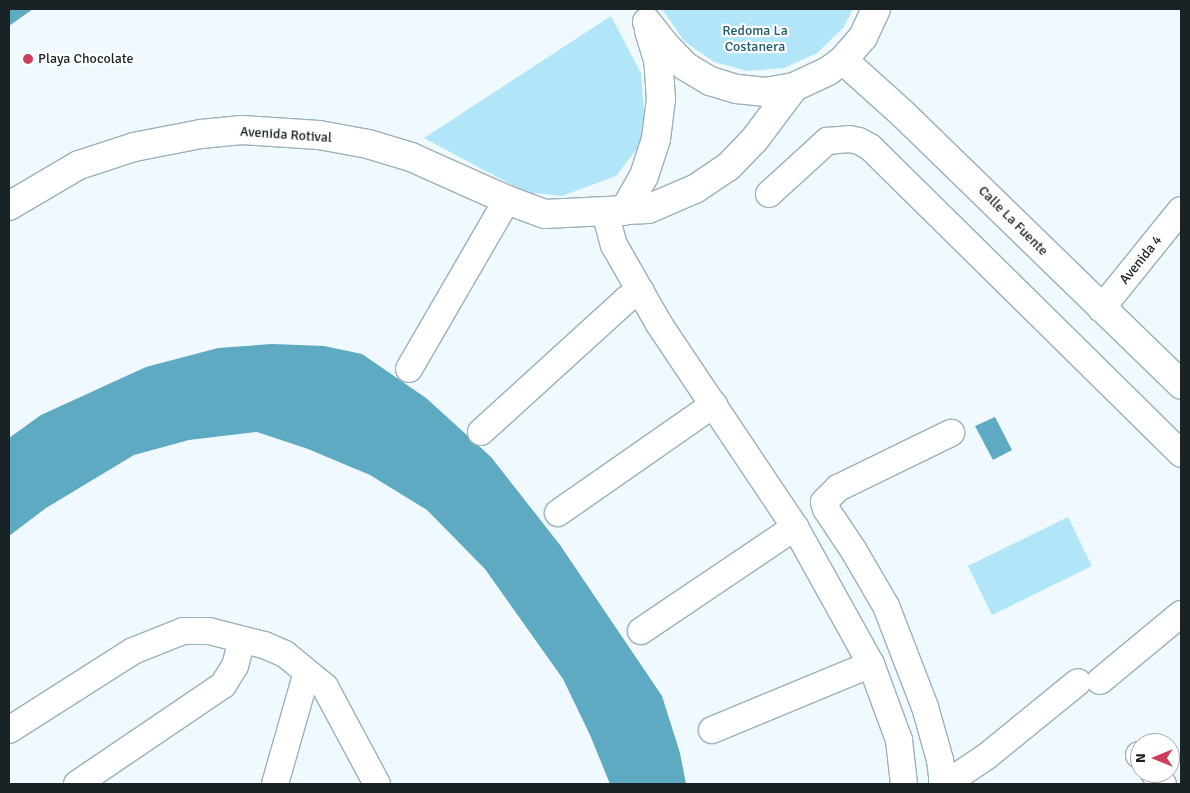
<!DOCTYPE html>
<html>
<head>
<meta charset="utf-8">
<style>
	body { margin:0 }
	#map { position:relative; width:1190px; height:793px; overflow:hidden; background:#f0f9fd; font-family:Signika,sans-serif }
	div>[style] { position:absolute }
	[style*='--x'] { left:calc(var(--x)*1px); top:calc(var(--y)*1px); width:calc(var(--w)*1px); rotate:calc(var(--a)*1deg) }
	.green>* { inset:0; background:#b1e5f8 }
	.water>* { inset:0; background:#5daac2 }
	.roads { filter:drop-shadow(1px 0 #9bb1b8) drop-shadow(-1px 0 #9bb1b8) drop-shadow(0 1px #9bb1b8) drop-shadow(0 -1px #9bb1b8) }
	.minor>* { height:26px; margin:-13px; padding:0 13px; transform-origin:13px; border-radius:13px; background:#fff }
	.major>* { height:28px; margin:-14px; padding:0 14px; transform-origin:14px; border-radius:14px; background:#fff }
	.dots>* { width:14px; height:14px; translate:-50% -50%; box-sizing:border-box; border:2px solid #fff; border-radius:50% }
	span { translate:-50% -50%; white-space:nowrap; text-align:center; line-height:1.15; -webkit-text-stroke:4.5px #fff; paint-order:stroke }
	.park-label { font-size:14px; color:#1e5c6e }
	.poi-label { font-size:14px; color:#192225 }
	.left { translate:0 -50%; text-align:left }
	.street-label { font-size:14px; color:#192225 }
	.frame { position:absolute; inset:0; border:10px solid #192225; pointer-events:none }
	.north { position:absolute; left:1130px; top:733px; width:50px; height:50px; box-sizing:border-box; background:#fff; border:1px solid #a3a7a8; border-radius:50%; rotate:270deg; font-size:14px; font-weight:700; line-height:20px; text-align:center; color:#192225 }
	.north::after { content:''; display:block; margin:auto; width:18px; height:22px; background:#cd3e5f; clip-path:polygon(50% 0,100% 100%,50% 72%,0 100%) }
</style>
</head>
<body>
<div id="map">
	<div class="green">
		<div style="clip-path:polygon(662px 9px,853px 9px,843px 28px,817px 53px,784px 68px,748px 71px,714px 62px,684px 41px)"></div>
		<div style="clip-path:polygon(611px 16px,641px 73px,646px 137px,616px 176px,562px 196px,525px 192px,424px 138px)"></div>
		<div style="clip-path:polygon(1068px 517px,1092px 566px,992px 615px,968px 566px)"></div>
	</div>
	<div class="water">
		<div style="clip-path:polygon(9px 9px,33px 9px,9px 26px)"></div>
		<div style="clip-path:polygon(272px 344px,324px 346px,362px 354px,426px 398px,491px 457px,560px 545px,662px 696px,680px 753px,686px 784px,610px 784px,590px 735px,563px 679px,485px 569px,427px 510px,370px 475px,308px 449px,257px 432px,189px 440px,134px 455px,46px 508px,9px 536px,9px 438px,41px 415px,146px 367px,218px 348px)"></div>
		<div style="clip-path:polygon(995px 417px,1012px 450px,993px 460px,975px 426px)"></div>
	</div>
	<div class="roads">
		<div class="minor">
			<div style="--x:769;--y:194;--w:79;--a:-42.4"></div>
			<div style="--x:827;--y:141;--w:22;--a:-5"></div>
			<div style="--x:849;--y:139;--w:10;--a:11"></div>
			<div style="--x:859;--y:141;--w:13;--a:29"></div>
			<div style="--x:870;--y:147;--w:437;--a:44.6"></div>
			<div style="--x:605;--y:212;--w:34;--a:75"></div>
			<div style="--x:614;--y:245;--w:91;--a:60.3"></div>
			<div style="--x:659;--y:324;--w:244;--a:56.2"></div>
			<div style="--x:795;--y:527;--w:157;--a:61"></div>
			<div style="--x:871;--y:664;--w:81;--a:69.8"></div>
			<div style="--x:899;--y:740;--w:44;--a:83.5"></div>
			<div style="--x:1101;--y:309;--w:127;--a:-51.1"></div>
			<div style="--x:409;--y:369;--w:195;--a:-59.9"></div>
			<div style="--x:481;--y:432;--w:197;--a:-42.3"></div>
			<div style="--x:627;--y:299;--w:16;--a:-30"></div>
			<div style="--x:558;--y:513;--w:190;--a:-34.9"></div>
			<div style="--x:641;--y:631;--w:186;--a:-34"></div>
			<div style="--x:1100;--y:681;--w:105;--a:-39.6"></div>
			<div style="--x:9;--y:730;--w:147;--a:-32.5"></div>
			<div style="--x:133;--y:651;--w:54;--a:-21.8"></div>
			<div style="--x:183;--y:631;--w:26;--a:0"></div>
			<div style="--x:209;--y:631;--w:57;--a:14.3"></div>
			<div style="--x:264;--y:645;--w:23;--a:23"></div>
			<div style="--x:285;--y:654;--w:52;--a:39.5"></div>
			<div style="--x:325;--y:687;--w:110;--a:61.8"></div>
			<div style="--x:712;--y:730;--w:172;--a:-22.5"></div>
			<div style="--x:1139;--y:755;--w:1;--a:0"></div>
			<div style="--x:1154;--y:773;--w:14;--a:51"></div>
			<div style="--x:942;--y:781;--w:15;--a:-16"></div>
			<div style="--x:956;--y:777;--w:37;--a:-34"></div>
			<div style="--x:987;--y:756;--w:117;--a:-39.1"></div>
			<div style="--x:77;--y:784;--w:176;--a:-34.1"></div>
			<div style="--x:223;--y:685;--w:22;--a:-58"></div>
			<div style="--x:235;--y:666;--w:27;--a:-75"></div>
			<div style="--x:275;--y:784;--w:116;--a:-74.1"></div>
			<div style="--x:943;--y:784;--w:24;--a:-97"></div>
			<div style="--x:940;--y:760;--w:55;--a:-105.8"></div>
			<div style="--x:925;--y:707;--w:108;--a:-111.1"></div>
			<div style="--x:886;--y:606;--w:64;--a:-120.2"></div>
			<div style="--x:854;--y:551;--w:50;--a:-123.7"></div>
			<div style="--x:826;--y:509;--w:7;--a:-106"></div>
			<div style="--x:824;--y:502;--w:20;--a:-45"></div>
			<div style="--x:838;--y:488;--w:126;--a:-26"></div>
		</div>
		<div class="major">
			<div style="--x:647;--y:22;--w:29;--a:52"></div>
			<div style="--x:665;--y:45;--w:29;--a:46"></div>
			<div style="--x:685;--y:66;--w:29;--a:31"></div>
			<div style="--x:710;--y:81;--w:28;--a:17"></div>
			<div style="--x:737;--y:89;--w:29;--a:6"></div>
			<div style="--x:766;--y:92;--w:28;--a:-10"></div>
			<div style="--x:794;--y:87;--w:38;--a:-25"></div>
			<div style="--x:828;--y:71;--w:19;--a:-36"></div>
			<div style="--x:843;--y:60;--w:30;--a:-49"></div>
			<div style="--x:863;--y:37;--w:31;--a:-65"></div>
			<div style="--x:843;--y:60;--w:81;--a:42"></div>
			<div style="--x:903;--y:114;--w:388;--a:44.2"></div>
			<div style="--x:9;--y:206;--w:81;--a:-30.4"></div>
			<div style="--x:79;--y:165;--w:58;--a:-18.1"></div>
			<div style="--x:134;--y:147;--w:68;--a:-11"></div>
			<div style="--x:201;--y:134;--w:41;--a:-5.6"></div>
			<div style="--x:242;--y:130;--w:77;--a:3.7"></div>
			<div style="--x:319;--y:135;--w:50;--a:10.4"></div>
			<div style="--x:368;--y:144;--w:45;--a:16.8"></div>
			<div style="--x:411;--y:157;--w:105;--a:24.1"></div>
			<div style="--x:507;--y:200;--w:40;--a:20.2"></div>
			<div style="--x:545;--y:214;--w:103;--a:-2.8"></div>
			<div style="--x:648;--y:209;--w:51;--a:-23.1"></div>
			<div style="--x:695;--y:189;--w:40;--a:-34"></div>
			<div style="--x:728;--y:167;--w:39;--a:-46"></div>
			<div style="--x:755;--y:139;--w:65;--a:-53.1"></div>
			<div style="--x:624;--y:211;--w:40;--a:-60.3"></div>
			<div style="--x:644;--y:176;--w:39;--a:-72"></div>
			<div style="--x:656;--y:139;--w:40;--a:-82.9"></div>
			<div style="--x:661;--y:99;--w:39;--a:-94"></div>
			<div style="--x:658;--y:60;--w:31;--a:-107"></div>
		</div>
	</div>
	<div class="dots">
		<div style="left:28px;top:59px;background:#cd3e5f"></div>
	</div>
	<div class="park-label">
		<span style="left:755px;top:39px">Redoma La<br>Costanera</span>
	</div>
	<div class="poi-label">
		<span class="left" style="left:38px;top:59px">Playa Chocolate</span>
	</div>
	<div class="street-label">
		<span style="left:286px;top:135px;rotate:4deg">Avenida Rotival</span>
		<span style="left:1013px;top:221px;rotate:45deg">Calle La Fuente</span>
		<span style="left:1141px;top:260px;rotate:-51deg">Avenida 4</span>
	</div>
	<div class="frame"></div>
	<div class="north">N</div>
</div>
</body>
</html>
